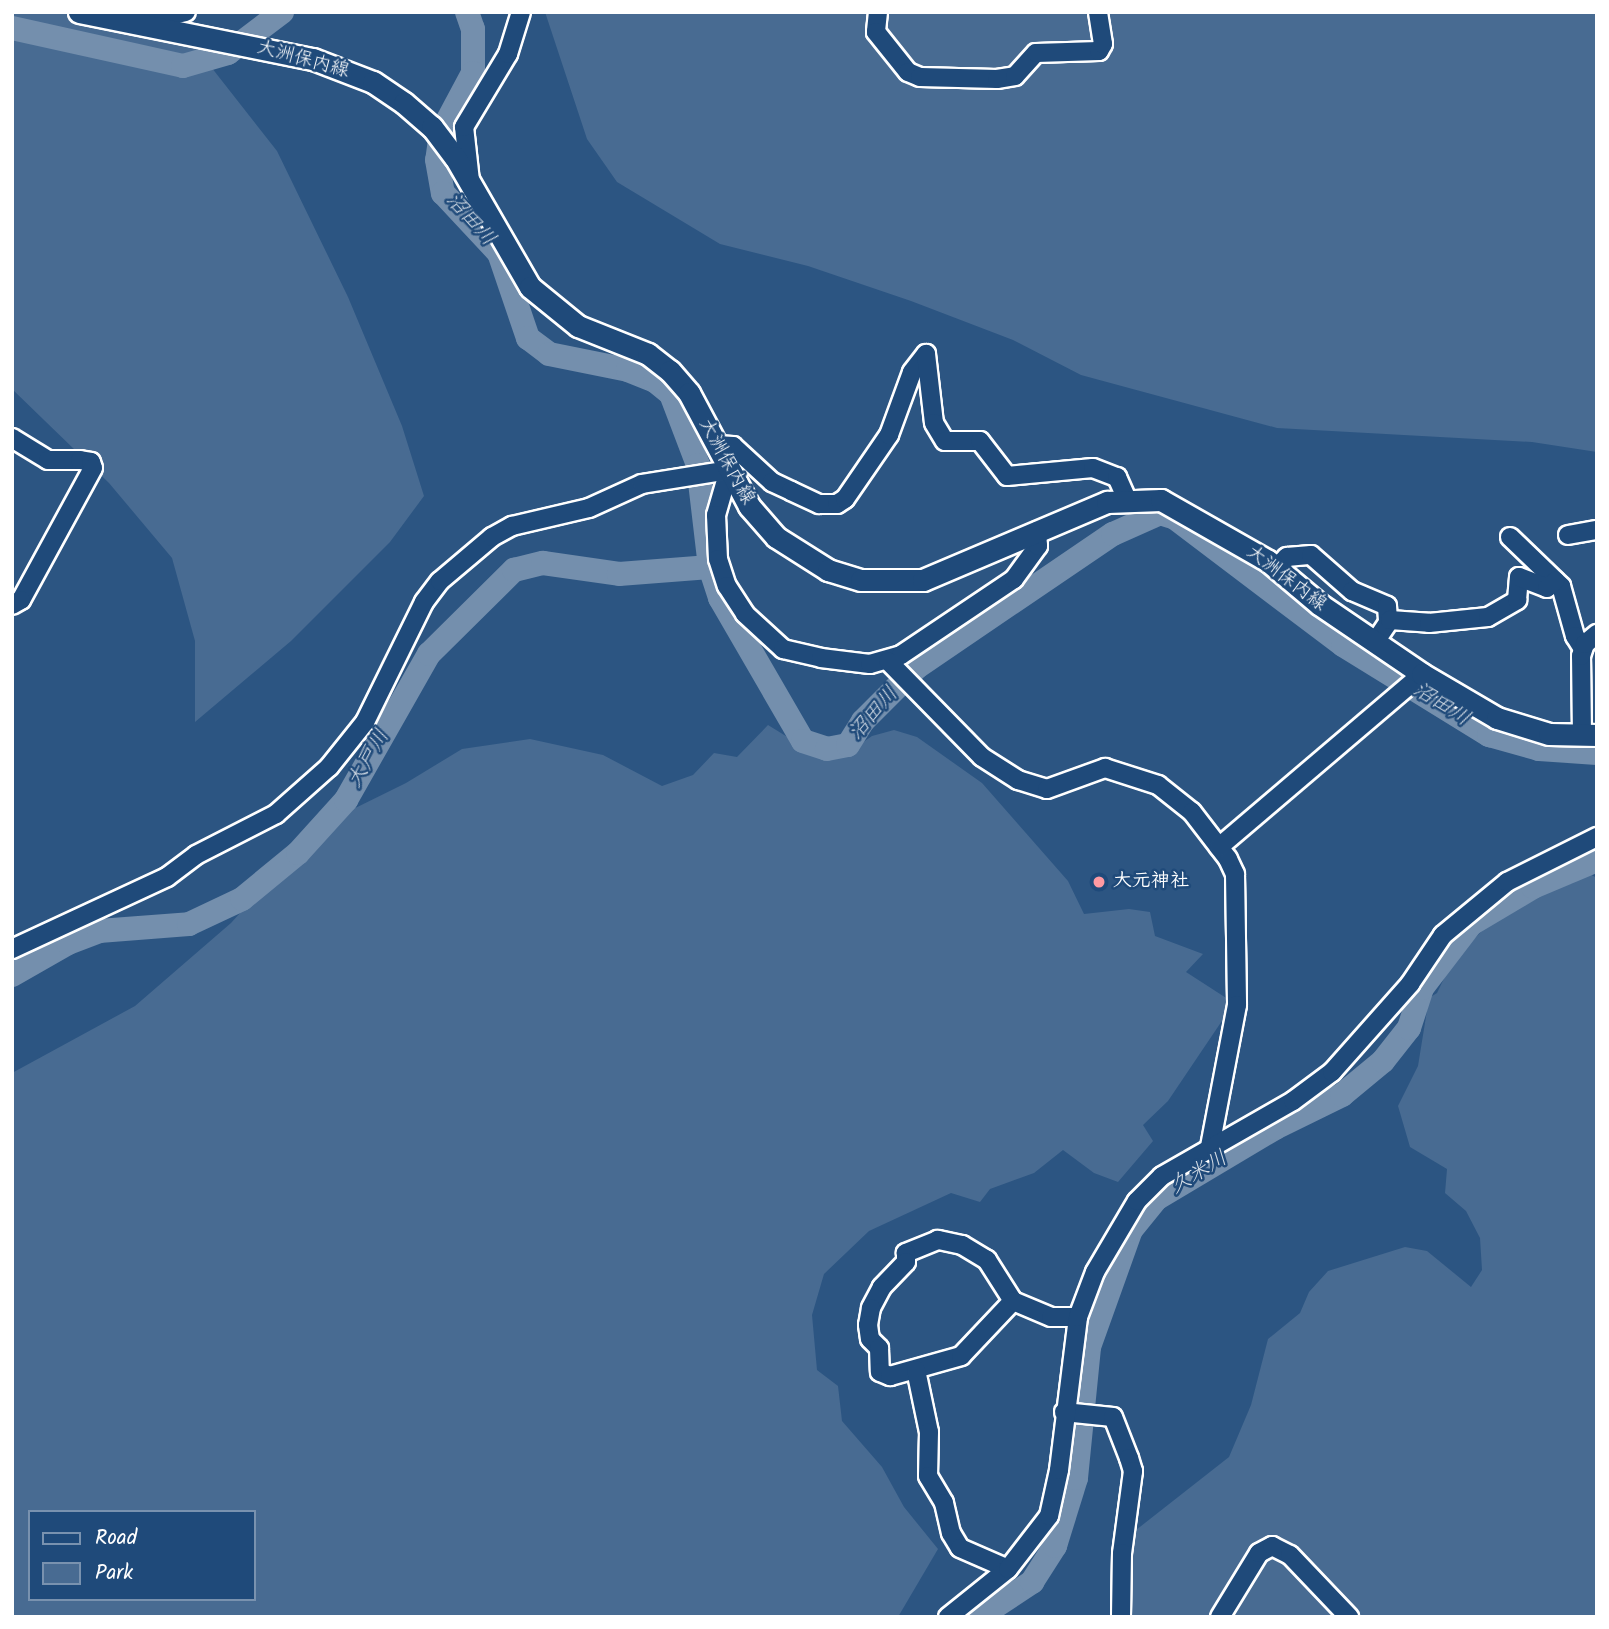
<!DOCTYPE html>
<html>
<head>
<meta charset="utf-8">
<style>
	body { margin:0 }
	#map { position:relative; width:1609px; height:1629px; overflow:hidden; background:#2c5582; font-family:Kalam,"Klee One",sans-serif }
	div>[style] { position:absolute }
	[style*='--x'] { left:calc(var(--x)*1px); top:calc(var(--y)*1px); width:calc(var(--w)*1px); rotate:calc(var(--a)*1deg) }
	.green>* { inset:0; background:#486b92 }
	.river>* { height:24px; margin:-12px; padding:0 12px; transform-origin:12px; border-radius:12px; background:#748fad }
	.roads { filter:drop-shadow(2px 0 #fff) drop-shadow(-2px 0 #fff) drop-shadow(0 2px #fff) drop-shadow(0 -2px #fff) }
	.minor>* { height:18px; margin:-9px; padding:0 9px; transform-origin:9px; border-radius:9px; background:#1f4a7a }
	.major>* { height:21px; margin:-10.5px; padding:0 10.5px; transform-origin:10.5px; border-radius:10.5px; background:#1f4a7a }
	.dots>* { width:19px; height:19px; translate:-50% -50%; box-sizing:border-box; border:4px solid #1f4a7a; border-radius:50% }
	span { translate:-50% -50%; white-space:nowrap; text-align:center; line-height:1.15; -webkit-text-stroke:5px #1f4a7a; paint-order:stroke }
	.street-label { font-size:19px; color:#fff }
	.poi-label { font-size:19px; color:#fff; font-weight:700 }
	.left { translate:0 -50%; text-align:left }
	.water-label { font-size:21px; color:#d5dde6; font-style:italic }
	.frame { position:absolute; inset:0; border:14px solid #fff; pointer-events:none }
	.legend { position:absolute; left:28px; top:1510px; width:228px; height:91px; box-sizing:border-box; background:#1f4a7a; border:2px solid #7992af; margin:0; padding:9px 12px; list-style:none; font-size:21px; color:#fff }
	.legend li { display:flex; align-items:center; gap:14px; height:35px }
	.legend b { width:35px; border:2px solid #7992af }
</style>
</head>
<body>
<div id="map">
	<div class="green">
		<div style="clip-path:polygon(12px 12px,168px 12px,277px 151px,348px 297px,402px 426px,424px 496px,390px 542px,291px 641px,195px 722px,195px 641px,172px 558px,109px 483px,12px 389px)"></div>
		<div style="clip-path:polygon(545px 12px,1597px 12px,1597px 452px,1532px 442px,1277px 428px,1081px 375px,1013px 340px,911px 301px,808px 266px,720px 244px,617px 182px,587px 139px)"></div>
		<div style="clip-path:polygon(evenodd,768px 725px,815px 754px,849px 752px,872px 736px,894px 730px,917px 737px,982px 783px,1068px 881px,1084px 914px,1129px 909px,1150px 912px,1155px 936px,1203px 954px,1186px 972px,1234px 1003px,1168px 1101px,1143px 1125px,1153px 1141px,1118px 1182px,1094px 1173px,1063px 1150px,1034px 1173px,990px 1189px,980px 1202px,951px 1193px,869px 1231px,824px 1274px,812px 1315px,817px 1370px,838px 1386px,842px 1421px,882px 1467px,904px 1507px,938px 1549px,898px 1617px,12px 1617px,12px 1073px,135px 1006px,231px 923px,288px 860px,335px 818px,406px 783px,462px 749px,530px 739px,603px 755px,662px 786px,693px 775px,714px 753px,737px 757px,768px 725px,30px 1512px,254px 1512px,254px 1599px,30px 1599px,30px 1512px)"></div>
		<div style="clip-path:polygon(1588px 873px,1597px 878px,1597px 1617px,1115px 1617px,1136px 1530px,1229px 1457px,1251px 1405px,1268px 1339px,1300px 1313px,1309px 1292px,1328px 1271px,1405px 1247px,1427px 1251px,1471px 1287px,1482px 1270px,1480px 1238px,1466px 1211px,1445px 1193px,1447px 1169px,1410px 1147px,1398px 1106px,1418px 1066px,1429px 998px,1437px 993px,1451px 964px,1502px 909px,1529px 893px,1573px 883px)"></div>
	</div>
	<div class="river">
		<div style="--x:467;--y:12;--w:18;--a:71"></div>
		<div style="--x:473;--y:29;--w:44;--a:90"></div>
		<div style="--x:473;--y:73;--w:68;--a:118.1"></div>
		<div style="--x:441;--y:133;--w:27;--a:98"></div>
		<div style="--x:437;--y:160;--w:34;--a:80"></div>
		<div style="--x:443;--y:193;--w:82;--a:47"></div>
		<div style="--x:499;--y:253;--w:90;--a:71.2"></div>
		<div style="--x:528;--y:338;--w:26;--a:37"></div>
		<div style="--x:549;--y:354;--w:81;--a:11.4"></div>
		<div style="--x:628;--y:370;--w:29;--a:22"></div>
		<div style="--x:655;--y:381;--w:21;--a:39"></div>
		<div style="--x:671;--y:394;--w:76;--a:69.2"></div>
		<div style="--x:698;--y:465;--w:103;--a:83.3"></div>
		<div style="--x:710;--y:567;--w:33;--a:72"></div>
		<div style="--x:720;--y:598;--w:165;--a:59.9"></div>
		<div style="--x:803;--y:741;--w:25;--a:18"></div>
		<div style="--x:827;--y:749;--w:21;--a:-11"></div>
		<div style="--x:848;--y:745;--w:28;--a:-58"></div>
		<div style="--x:863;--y:721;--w:76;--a:-45"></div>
		<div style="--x:917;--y:667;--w:237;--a:-34.2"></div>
		<div style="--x:1113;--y:534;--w:51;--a:-24.1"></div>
		<div style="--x:1160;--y:513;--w:16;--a:18"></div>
		<div style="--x:1175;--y:518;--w:211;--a:37.1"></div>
		<div style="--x:1343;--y:645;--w:172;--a:31.7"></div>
		<div style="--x:1489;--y:735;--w:52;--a:15.6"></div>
		<div style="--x:1539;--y:749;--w:58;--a:3.9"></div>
		<div style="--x:12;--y:28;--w:175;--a:12.5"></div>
		<div style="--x:183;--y:66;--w:47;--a:-16.1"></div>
		<div style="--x:228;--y:53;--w:68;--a:-37.2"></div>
		<div style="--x:12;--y:975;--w:64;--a:-29.7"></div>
		<div style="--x:68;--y:943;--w:33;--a:-21"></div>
		<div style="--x:99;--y:931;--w:90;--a:-4.4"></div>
		<div style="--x:189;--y:924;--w:59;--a:-25.3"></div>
		<div style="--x:242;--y:899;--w:72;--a:-39.4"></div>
		<div style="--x:298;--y:853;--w:72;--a:-47.8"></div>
		<div style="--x:346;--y:800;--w:168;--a:-60.4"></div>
		<div style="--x:429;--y:654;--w:120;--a:-44.7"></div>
		<div style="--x:514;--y:570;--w:30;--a:-14"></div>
		<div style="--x:543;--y:563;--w:77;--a:8.2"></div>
		<div style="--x:619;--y:574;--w:91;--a:-4.4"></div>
		<div style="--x:979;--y:1617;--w:64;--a:-33.4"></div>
		<div style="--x:1032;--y:1582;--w:43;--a:-57.4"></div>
		<div style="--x:1055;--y:1546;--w:71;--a:-72.8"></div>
		<div style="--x:1076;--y:1478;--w:132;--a:-84.3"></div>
		<div style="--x:1089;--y:1347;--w:124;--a:-70.3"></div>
		<div style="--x:1131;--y:1230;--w:40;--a:-51"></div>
		<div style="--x:1156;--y:1199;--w:139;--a:-30.8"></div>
		<div style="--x:1275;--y:1128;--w:75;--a:-26.2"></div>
		<div style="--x:1342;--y:1095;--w:53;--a:-39.7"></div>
		<div style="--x:1383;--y:1061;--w:42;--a:-51.8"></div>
		<div style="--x:1409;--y:1028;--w:42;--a:-72"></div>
		<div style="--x:1422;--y:988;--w:81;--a:-52.6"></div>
		<div style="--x:1471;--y:924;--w:72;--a:-30.8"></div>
		<div style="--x:1533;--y:887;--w:69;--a:-22.9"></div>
	</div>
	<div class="roads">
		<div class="minor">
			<div style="--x:878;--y:12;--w:20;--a:96"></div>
			<div style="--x:876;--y:32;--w:51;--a:51.3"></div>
			<div style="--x:908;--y:72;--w:13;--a:23"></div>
			<div style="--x:920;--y:77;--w:77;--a:1.5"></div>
			<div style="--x:997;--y:79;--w:18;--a:-9"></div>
			<div style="--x:1015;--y:76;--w:31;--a:-48"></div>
			<div style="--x:1036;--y:53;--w:63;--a:-1.8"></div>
			<div style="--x:1099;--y:51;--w:8;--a:-60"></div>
			<div style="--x:1103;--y:44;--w:32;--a:-99"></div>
			<div style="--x:139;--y:23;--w:48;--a:-13.2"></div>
			<div style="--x:470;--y:181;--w:54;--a:-96.3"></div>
			<div style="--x:464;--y:127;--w:85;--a:-58.9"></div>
			<div style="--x:508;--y:54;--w:44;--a:-72.8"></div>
			<div style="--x:12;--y:438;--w:42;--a:31.4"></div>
			<div style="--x:48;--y:460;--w:32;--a:0"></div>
			<div style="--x:80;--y:460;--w:11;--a:10"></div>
			<div style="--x:91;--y:462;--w:6;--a:72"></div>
			<div style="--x:93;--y:468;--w:150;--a:118.6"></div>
			<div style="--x:21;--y:600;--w:10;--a:151"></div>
			<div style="--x:716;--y:445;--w:17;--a:3"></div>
			<div style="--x:733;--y:446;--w:53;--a:42.7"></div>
			<div style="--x:772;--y:482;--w:21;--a:25"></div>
			<div style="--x:791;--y:491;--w:31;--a:25"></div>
			<div style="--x:819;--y:504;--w:18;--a:0"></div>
			<div style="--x:837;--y:504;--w:9;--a:-32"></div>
			<div style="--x:845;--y:499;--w:78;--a:-55.5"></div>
			<div style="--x:889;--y:435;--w:67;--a:-69.9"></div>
			<div style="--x:912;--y:372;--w:23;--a:-52"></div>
			<div style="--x:926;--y:354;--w:69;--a:83.4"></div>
			<div style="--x:934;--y:423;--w:21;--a:59"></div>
			<div style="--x:945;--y:441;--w:35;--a:0"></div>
			<div style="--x:980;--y:441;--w:44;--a:52.4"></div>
			<div style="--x:1007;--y:476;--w:86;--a:-5.3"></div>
			<div style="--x:1093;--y:468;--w:26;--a:21"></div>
			<div style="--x:1117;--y:477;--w:24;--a:66"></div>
			<div style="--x:729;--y:470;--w:47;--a:106.1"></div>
			<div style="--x:716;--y:515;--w:44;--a:87.4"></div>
			<div style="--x:718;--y:559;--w:28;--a:72"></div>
			<div style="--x:727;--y:586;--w:33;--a:57"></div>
			<div style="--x:745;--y:614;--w:52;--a:42.6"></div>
			<div style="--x:783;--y:649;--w:39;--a:13"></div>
			<div style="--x:821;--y:658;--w:49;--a:7"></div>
			<div style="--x:870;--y:664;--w:32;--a:-16"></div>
			<div style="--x:901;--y:655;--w:136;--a:-33.9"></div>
			<div style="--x:1014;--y:579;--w:41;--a:-54"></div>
			<div style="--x:1038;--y:546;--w:15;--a:-94"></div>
			<div style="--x:1568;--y:535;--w:29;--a:-10"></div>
			<div style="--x:1510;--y:537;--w:71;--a:43.9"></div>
			<div style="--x:1561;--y:586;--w:52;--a:74.4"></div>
			<div style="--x:1575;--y:636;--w:15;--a:58"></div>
			<div style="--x:1276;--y:568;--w:16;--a:-45"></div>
			<div style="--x:1287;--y:557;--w:24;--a:-5"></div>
			<div style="--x:1311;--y:555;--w:55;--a:41.3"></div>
			<div style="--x:1352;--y:591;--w:38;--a:23"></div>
			<div style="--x:1387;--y:606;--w:16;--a:86"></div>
			<div style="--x:1375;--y:642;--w:27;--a:-56"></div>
			<div style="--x:1390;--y:620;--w:39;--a:4"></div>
			<div style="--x:1429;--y:623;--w:59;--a:-5.8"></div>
			<div style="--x:1488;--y:617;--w:34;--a:-30"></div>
			<div style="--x:1517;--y:600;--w:23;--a:-85"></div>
			<div style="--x:1519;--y:577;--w:30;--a:21"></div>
			<div style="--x:1547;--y:588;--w:11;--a:-41"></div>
			<div style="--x:888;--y:661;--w:134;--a:45.6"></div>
			<div style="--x:982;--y:757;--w:43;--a:32.6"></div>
			<div style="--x:1018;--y:780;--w:30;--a:17"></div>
			<div style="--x:1047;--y:789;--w:62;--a:-19.9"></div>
			<div style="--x:1105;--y:768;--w:56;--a:17.8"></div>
			<div style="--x:1158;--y:785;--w:43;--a:38.5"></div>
			<div style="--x:1192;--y:812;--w:59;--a:52.5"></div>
			<div style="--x:1228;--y:859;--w:17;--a:65"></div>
			<div style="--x:1235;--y:874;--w:131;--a:89.1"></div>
			<div style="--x:1237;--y:1005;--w:145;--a:100.8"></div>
			<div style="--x:1582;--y:735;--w:79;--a:-90.7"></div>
			<div style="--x:1581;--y:656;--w:13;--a:-72"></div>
			<div style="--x:1585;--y:644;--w:16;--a:-40"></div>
			<div style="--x:1219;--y:847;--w:267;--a:-40.4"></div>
			<div style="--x:12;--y:949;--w:171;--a:-24.9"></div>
			<div style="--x:167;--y:877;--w:36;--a:-37"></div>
			<div style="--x:196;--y:855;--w:90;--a:-27.1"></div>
			<div style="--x:276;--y:814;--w:71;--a:-41.6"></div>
			<div style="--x:329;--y:767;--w:58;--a:-51.3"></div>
			<div style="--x:365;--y:722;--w:134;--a:-63.8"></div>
			<div style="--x:424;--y:602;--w:26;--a:-53"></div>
			<div style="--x:440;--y:581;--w:68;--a:-40.2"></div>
			<div style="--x:492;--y:537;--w:23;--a:-29"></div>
			<div style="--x:512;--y:526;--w:79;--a:-13.2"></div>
			<div style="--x:589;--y:508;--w:58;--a:-24.4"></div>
			<div style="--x:642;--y:484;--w:88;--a:-9.1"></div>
			<div style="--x:1013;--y:1301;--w:49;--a:-122.4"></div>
			<div style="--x:987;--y:1260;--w:29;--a:-149"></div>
			<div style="--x:962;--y:1245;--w:25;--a:-168"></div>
			<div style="--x:938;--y:1240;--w:35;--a:158"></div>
			<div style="--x:906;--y:1253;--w:9;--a:90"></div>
			<div style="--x:906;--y:1262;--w:35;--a:134"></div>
			<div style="--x:882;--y:1287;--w:24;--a:118"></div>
			<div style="--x:871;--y:1308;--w:17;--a:100"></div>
			<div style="--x:868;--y:1325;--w:14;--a:82"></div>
			<div style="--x:870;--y:1339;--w:13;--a:45"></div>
			<div style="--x:879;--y:1348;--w:24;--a:88"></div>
			<div style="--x:880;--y:1372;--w:11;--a:22"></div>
			<div style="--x:890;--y:1376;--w:74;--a:-15.7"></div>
			<div style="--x:961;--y:1356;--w:76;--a:-46.6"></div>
			<div style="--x:1013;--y:1301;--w:41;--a:22.8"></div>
			<div style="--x:1051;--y:1317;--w:27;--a:0"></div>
			<div style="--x:916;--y:1370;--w:63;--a:78.2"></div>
			<div style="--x:929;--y:1432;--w:44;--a:91.3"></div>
			<div style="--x:928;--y:1476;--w:31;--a:59"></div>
			<div style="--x:944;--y:1503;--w:31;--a:77"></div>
			<div style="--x:951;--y:1533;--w:17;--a:59"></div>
			<div style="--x:960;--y:1548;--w:52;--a:23.6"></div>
			<div style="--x:1064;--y:1412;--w:49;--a:5.8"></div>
			<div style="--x:1113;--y:1417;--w:44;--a:68.7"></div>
			<div style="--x:1129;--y:1458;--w:14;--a:73"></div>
			<div style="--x:1133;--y:1471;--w:83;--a:97.6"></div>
			<div style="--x:1122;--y:1553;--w:64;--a:90.9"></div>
			<div style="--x:948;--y:1617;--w:77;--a:-38.7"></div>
			<div style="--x:1008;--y:1569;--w:67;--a:-52.3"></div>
			<div style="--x:1049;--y:1516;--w:47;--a:-77.7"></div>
			<div style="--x:1059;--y:1470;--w:154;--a:-82.9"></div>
			<div style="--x:1078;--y:1317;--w:48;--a:-69.3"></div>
			<div style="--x:1095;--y:1272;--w:82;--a:-59.4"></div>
			<div style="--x:1137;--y:1201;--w:35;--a:-45"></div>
			<div style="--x:1162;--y:1176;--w:151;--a:-29.8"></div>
			<div style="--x:1293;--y:1101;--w:49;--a:-36.6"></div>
			<div style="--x:1332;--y:1072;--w:118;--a:-48.4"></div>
			<div style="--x:1410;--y:984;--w:59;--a:-56"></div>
			<div style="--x:1443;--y:935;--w:83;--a:-39.6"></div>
			<div style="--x:1507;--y:882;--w:101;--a:-26.6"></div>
			<div style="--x:1220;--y:1617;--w:75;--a:-58.6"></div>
			<div style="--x:1259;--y:1553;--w:15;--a:-28"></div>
			<div style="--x:1272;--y:1546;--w:20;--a:27"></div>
			<div style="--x:1290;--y:1555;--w:86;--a:46.4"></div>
		</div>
		<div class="major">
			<div style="--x:79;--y:12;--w:239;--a:11.4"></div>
			<div style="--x:313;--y:59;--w:64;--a:21"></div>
			<div style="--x:373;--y:82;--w:37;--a:34"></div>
			<div style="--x:404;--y:103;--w:37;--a:41"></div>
			<div style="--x:432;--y:127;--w:38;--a:53"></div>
			<div style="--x:455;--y:157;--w:150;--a:60"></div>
			<div style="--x:530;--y:287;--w:62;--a:39.1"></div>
			<div style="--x:578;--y:326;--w:75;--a:21.8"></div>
			<div style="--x:648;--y:354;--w:28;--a:38"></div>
			<div style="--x:670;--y:371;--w:29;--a:49"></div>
			<div style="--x:689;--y:393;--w:128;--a:62"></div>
			<div style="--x:749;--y:506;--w:41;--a:48.9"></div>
			<div style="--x:776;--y:537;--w:62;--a:32.4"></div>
			<div style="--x:828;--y:570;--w:34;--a:17"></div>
			<div style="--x:861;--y:580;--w:62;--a:0"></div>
			<div style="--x:923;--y:580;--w:200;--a:-23"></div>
			<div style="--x:1107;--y:502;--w:54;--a:-2.1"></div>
			<div style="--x:1161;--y:500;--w:123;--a:29.7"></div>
			<div style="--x:1268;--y:561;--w:67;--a:40.1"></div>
			<div style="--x:1319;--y:604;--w:125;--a:34.2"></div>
			<div style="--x:1422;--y:674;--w:87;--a:30.4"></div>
			<div style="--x:1497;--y:718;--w:54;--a:17.1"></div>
			<div style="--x:1549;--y:734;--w:48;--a:1.2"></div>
		</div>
	</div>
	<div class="dots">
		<div style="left:1099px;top:882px;background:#ff9aa2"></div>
	</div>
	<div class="street-label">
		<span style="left:303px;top:60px;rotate:15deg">大洲保内線</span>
		<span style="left:726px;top:462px;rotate:61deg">大洲保内線</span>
		<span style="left:1286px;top:579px;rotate:37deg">大洲保内線</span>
	</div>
	<div class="poi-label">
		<span class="left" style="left:1113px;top:882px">大元神社</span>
	</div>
	<div class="water-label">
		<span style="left:470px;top:220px;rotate:48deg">沼田川</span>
		<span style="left:1441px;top:705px;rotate:32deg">沼田川</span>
		<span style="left:874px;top:714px;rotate:-49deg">沼田川</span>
		<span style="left:369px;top:759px;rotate:-60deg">大戸川</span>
		<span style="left:1199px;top:1173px;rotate:-31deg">久米川</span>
	</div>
	<div class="frame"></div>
	<ul class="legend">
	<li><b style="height:9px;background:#1f4a7a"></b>Road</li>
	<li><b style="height:19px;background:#486b92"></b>Park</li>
	</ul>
</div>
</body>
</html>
